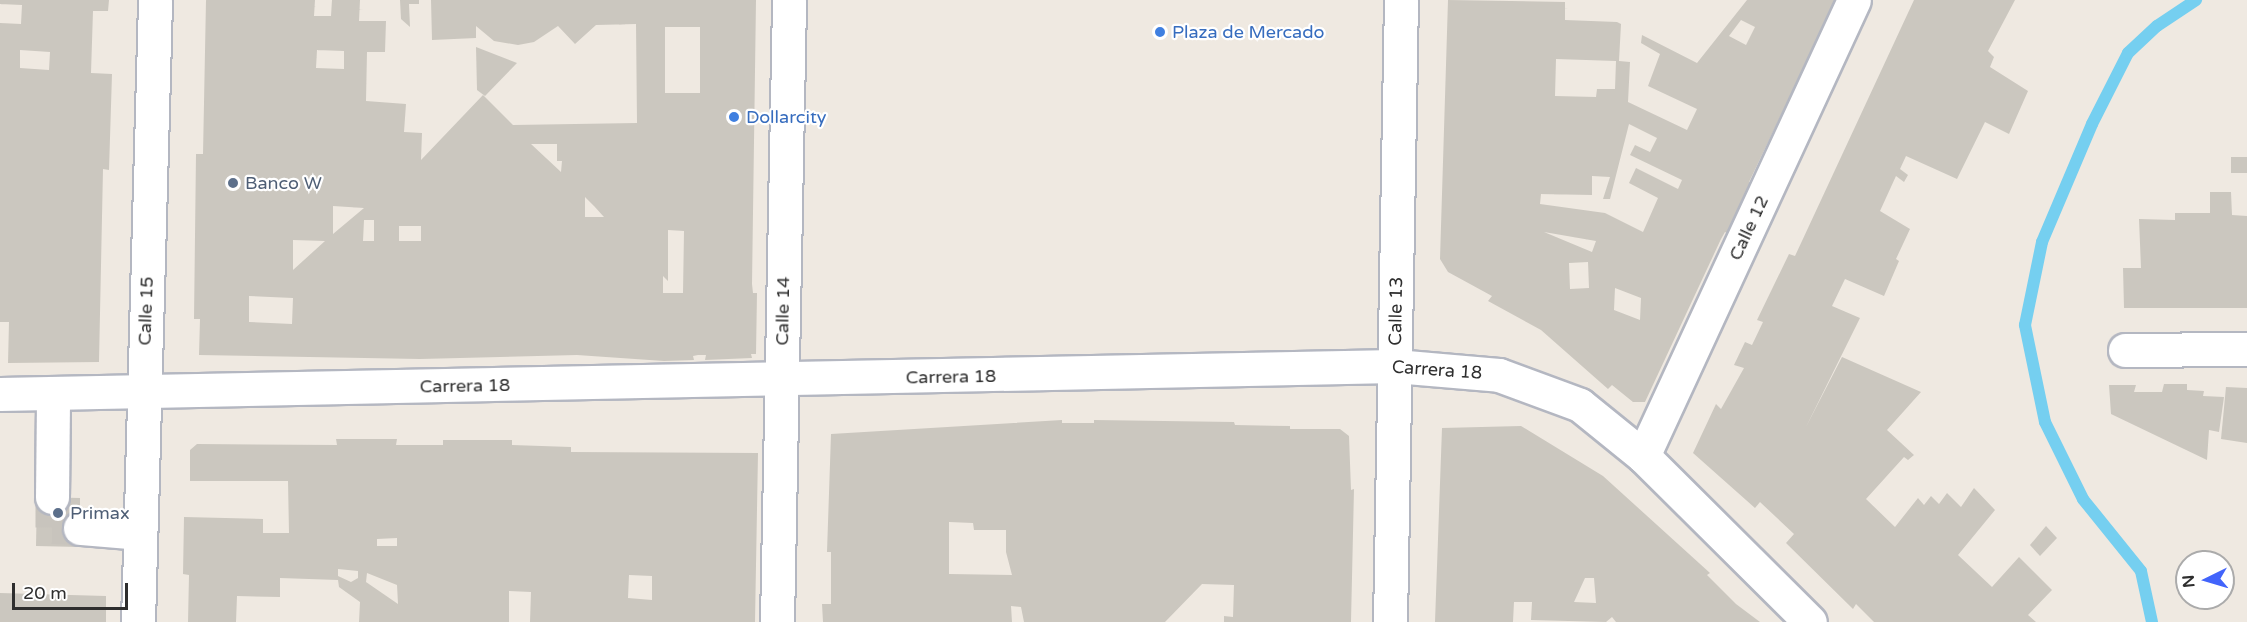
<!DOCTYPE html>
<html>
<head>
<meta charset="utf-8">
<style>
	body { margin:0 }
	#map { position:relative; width:2247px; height:622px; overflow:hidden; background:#efe9e1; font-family:"Varela Round",sans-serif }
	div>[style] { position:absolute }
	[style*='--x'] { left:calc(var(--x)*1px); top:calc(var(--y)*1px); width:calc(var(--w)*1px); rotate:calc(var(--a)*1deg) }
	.stream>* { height:12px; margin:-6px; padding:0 6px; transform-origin:6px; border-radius:6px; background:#75cff0 }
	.building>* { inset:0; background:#cbc7bf }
	.minor-tunnel>* { height:33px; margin-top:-16.5px; transform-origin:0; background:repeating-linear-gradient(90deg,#c8c4bd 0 33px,transparent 0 49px) }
	.roads { filter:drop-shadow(2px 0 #b4b7c1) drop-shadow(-2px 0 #b4b7c1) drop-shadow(0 2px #b4b7c1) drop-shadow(0 -2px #b4b7c1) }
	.minor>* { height:33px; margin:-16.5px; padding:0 16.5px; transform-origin:16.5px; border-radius:16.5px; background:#fff }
	.dots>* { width:16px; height:16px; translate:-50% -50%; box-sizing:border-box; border:3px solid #fff; border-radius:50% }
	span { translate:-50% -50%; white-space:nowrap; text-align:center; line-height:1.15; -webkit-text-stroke:4.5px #fff; paint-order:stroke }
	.shop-label { font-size:18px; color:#366cbe }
	.left { translate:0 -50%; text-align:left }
	.service-label { font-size:18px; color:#4e5e75 }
	.street-label { font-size:18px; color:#2e2e2e }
	.north { position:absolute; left:2175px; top:550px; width:60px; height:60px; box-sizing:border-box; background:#fff; border:2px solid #ababab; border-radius:50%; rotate:265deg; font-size:16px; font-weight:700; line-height:24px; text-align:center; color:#2e2e2e }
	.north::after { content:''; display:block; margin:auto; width:21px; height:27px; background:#4264fb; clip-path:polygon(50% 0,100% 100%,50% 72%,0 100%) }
	.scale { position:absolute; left:12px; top:583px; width:116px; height:27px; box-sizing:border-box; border:3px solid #2e2e2e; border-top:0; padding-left:8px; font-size:18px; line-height:21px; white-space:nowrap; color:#2e2e2e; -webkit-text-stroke:4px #fff; paint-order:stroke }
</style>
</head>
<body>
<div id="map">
	<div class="stream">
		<div style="--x:2152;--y:622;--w:52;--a:-102.2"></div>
		<div style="--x:2141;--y:571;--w:92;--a:-128.9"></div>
		<div style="--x:2083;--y:499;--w:86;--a:-116.3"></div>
		<div style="--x:2045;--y:422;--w:99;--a:-101.7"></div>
		<div style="--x:2025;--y:325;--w:85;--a:-78.4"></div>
		<div style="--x:2042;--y:242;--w:128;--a:-67"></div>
		<div style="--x:2092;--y:124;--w:80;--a:-63.1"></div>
		<div style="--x:2128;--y:53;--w:40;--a:-43"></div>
		<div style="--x:2157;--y:26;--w:47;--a:-33.7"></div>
	</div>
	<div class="building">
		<div style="clip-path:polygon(evenodd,0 0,109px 0,108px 11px,93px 11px,91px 73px,112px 74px,109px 170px,103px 169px,99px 362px,8px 363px,9px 322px,0 322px,0 23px,21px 24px,22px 5px,0 4px,0 0,20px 50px,50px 52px,49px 70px,20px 68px,20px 50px)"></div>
		<div style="clip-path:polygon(evenodd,206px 0,315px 0,314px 16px,331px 16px,332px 0,360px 0,359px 21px,386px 21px,385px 52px,367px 52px,366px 101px,406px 104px,404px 132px,422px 133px,421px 160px,483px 95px,513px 125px,637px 123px,636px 24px,596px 25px,575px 44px,558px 26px,534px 42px,518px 45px,494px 41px,476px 26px,476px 38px,432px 40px,431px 0,756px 0,752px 284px,753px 293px,757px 293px,756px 354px,751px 354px,752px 358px,705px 360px,706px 355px,698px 355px,693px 356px,694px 360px,664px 361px,577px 355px,420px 359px,199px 355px,200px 319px,194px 319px,196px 154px,203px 154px,206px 0,665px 27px,700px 27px,700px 93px,665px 93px,665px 27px,206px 0,317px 50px,344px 51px,344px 69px,316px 68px,317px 50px,206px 0,531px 144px,557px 144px,557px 161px,562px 161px,561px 172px,531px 144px,206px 0,585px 197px,594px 206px,604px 217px,585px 217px,585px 197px,206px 0,333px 206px,364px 208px,333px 234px,333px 206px,206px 0,364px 220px,374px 220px,374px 241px,363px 241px,364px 220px,206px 0,399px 226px,421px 226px,421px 241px,399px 241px,399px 226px,206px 0,668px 230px,684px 231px,683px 293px,663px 293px,663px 276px,668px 281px,668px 230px,206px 0,293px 240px,325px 241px,293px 270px,293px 240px,206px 0,249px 296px,293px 298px,292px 324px,249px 322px,249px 296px)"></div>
		<div style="clip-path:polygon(400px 0,419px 0,419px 4px,409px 4px,410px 27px,401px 19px)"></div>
		<div style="clip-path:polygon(evenodd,1448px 0,1565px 2px,1565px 20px,1617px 22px,1621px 24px,1619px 61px,1630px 62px,1628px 102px,1687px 130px,1697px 109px,1648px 86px,1660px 54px,1641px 43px,1642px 35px,1697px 63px,1747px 0,1836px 0,1749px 182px,1754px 184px,1729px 234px,1725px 232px,1721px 239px,1645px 402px,1633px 402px,1612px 385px,1608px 389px,1541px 330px,1488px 301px,1492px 296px,1448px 272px,1440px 259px,1448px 0,1741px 20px,1755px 27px,1746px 45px,1729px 36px,1741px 20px,1448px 0,1556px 59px,1616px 61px,1615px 89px,1597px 89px,1596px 97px,1555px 96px,1556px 59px,1448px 0,1629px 124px,1657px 138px,1650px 152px,1635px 145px,1630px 155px,1682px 180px,1678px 189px,1636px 168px,1629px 183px,1658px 198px,1643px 232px,1605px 213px,1540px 204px,1541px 194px,1592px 195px,1592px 176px,1610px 177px,1603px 199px,1610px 199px,1629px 124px,1448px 0,1544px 232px,1596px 241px,1592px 252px,1544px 232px,1448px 0,1588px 262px,1589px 288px,1570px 289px,1569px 263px,1588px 262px,1448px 0,1615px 288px,1641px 298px,1640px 320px,1614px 310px,1615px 288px)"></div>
		<div style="clip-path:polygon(1914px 0,2015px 0,1988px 51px,1994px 57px,1990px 67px,2028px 91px,2009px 134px,1985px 122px,1957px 179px,1906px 156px,1900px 169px,1908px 175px,1904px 182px,1896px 176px,1880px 211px,1910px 229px,1896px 259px,1899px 261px,1884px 296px,1845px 279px,1832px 306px,1860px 318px,1806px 427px,1842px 357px,1921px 392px,1887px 430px,1914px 455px,1908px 460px,1904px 457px,1866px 499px,1895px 527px,1918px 498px,1924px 505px,1931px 496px,1939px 504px,1947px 493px,1961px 507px,1974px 488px,1995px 510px,1958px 555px,1992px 587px,2019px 557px,2052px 590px,2028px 615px,2036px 622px,1874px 622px,1856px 604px,1853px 609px,1786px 543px,1794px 534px,1760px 502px,1755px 508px,1693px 453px,1716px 404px,1721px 409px,1744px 368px,1734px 365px,1745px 342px,1752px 345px,1763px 322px,1757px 320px,1789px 254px,1795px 256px)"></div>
		<div style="clip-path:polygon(476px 47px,517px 63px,485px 96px,477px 90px)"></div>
		<div style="clip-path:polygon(2231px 157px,2247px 157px,2247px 173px,2231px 173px)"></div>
		<div style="clip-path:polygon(2210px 192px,2231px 192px,2232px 215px,2247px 216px,2247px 308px,2124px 308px,2123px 268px,2141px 268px,2139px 219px,2175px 220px,2175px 213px,2210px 213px)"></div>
		<div style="clip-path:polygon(2164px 384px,2187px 384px,2187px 390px,2204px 391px,2203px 396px,2224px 397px,2219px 432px,2209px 430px,2207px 460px,2111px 414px,2109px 385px,2136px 385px,2134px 392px,2162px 392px)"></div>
		<div style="clip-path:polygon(2226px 387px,2247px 388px,2247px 443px,2221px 439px)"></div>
		<div style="clip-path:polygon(evenodd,1062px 420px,1062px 423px,1094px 423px,1094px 420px,1234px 422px,1235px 425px,1290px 426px,1290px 429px,1340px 429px,1349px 436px,1351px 490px,1354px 489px,1351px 622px,1224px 622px,1224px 616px,1233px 617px,1234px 585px,1202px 584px,1165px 622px,1024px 622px,1021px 607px,1011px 606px,1012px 622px,823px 622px,822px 604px,831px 604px,831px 552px,827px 552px,831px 434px,1062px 420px,949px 522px,973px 523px,974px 530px,1006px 530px,1006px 552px,1012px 575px,949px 574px,949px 522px)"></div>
		<div style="clip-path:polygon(evenodd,1521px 426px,1603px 476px,1710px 573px,1707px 575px,1736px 604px,1760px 622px,1616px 622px,1612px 617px,1606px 622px,1531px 620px,1532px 602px,1514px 602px,1513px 622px,1435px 622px,1442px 428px,1521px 426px,1585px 578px,1594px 578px,1596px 603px,1574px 602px,1585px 578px)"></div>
		<div style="clip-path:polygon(evenodd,336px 439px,397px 439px,396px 445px,443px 445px,443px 440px,512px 440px,512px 445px,571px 447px,571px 452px,758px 453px,755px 622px,530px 622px,531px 592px,509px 591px,509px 622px,359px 622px,360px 602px,339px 587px,338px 580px,280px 578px,280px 597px,237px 596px,236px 622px,188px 622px,189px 575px,183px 574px,184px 517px,263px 519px,263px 533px,289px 533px,288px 481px,190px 481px,190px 450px,197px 444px,337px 445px,336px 439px,397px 538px,397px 546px,377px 546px,377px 539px,397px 538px,336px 439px,338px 569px,358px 571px,358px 578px,351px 582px,338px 576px,338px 569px,336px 439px,367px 573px,397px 585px,398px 604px,366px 582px,367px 573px,336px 439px,629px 575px,652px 576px,652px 600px,628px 598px,629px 575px)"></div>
		<div style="clip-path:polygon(37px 497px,80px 498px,80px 547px,36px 546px)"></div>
		<div style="clip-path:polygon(2046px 526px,2057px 538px,2040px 556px,2030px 545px)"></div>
		<div style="clip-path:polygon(0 593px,106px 596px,106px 622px,0 622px)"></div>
	</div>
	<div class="minor-tunnel">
		<div style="--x:52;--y:497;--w:30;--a:90"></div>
		<div style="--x:52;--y:527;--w:28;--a:2"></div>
	</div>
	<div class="roads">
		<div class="minor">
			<div style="--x:2125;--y:350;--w:122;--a:-0.5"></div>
			<div style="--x:0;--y:394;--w:1395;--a:-1.15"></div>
			<div style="--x:1395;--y:366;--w:104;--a:4.9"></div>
			<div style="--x:1499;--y:375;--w:86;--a:20.3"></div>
			<div style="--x:1580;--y:405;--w:81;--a:39"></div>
			<div style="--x:1643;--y:456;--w:235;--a:44.8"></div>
			<div style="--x:1643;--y:456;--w:502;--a:-65.17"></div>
			<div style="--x:52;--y:497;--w:104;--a:-89.4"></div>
			<div style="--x:80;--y:528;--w:60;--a:4.8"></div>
			<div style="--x:138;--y:622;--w:622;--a:-88.43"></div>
			<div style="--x:777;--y:622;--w:622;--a:-88.89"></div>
			<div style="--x:1390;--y:622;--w:622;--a:-88.99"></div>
		</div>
	</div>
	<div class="dots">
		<div style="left:1160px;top:32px;background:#3f7fe0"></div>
		<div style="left:734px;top:117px;background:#3f7fe0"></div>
		<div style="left:233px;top:183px;background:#5c6f8a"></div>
		<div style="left:58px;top:513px;background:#5c6f8a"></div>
	</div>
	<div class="shop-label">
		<span class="left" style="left:1172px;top:32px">Plaza de Mercado</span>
		<span class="left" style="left:746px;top:117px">Dollarcity</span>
	</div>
	<div class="service-label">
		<span class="left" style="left:245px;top:183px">Banco W</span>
		<span class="left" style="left:70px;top:513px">Primax</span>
	</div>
	<div class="street-label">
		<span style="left:1749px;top:228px;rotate:-65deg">Calle 12</span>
		<span style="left:146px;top:311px;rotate:-88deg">Calle 15</span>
		<span style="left:783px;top:311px;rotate:-89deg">Calle 14</span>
		<span style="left:1396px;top:311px;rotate:-89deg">Calle 13</span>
		<span style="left:1437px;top:370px;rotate:4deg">Carrera 18</span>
		<span style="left:951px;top:377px;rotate:-1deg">Carrera 18</span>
		<span style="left:465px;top:386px;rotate:-1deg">Carrera 18</span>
	</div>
	<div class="north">N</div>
	<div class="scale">20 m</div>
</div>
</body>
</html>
